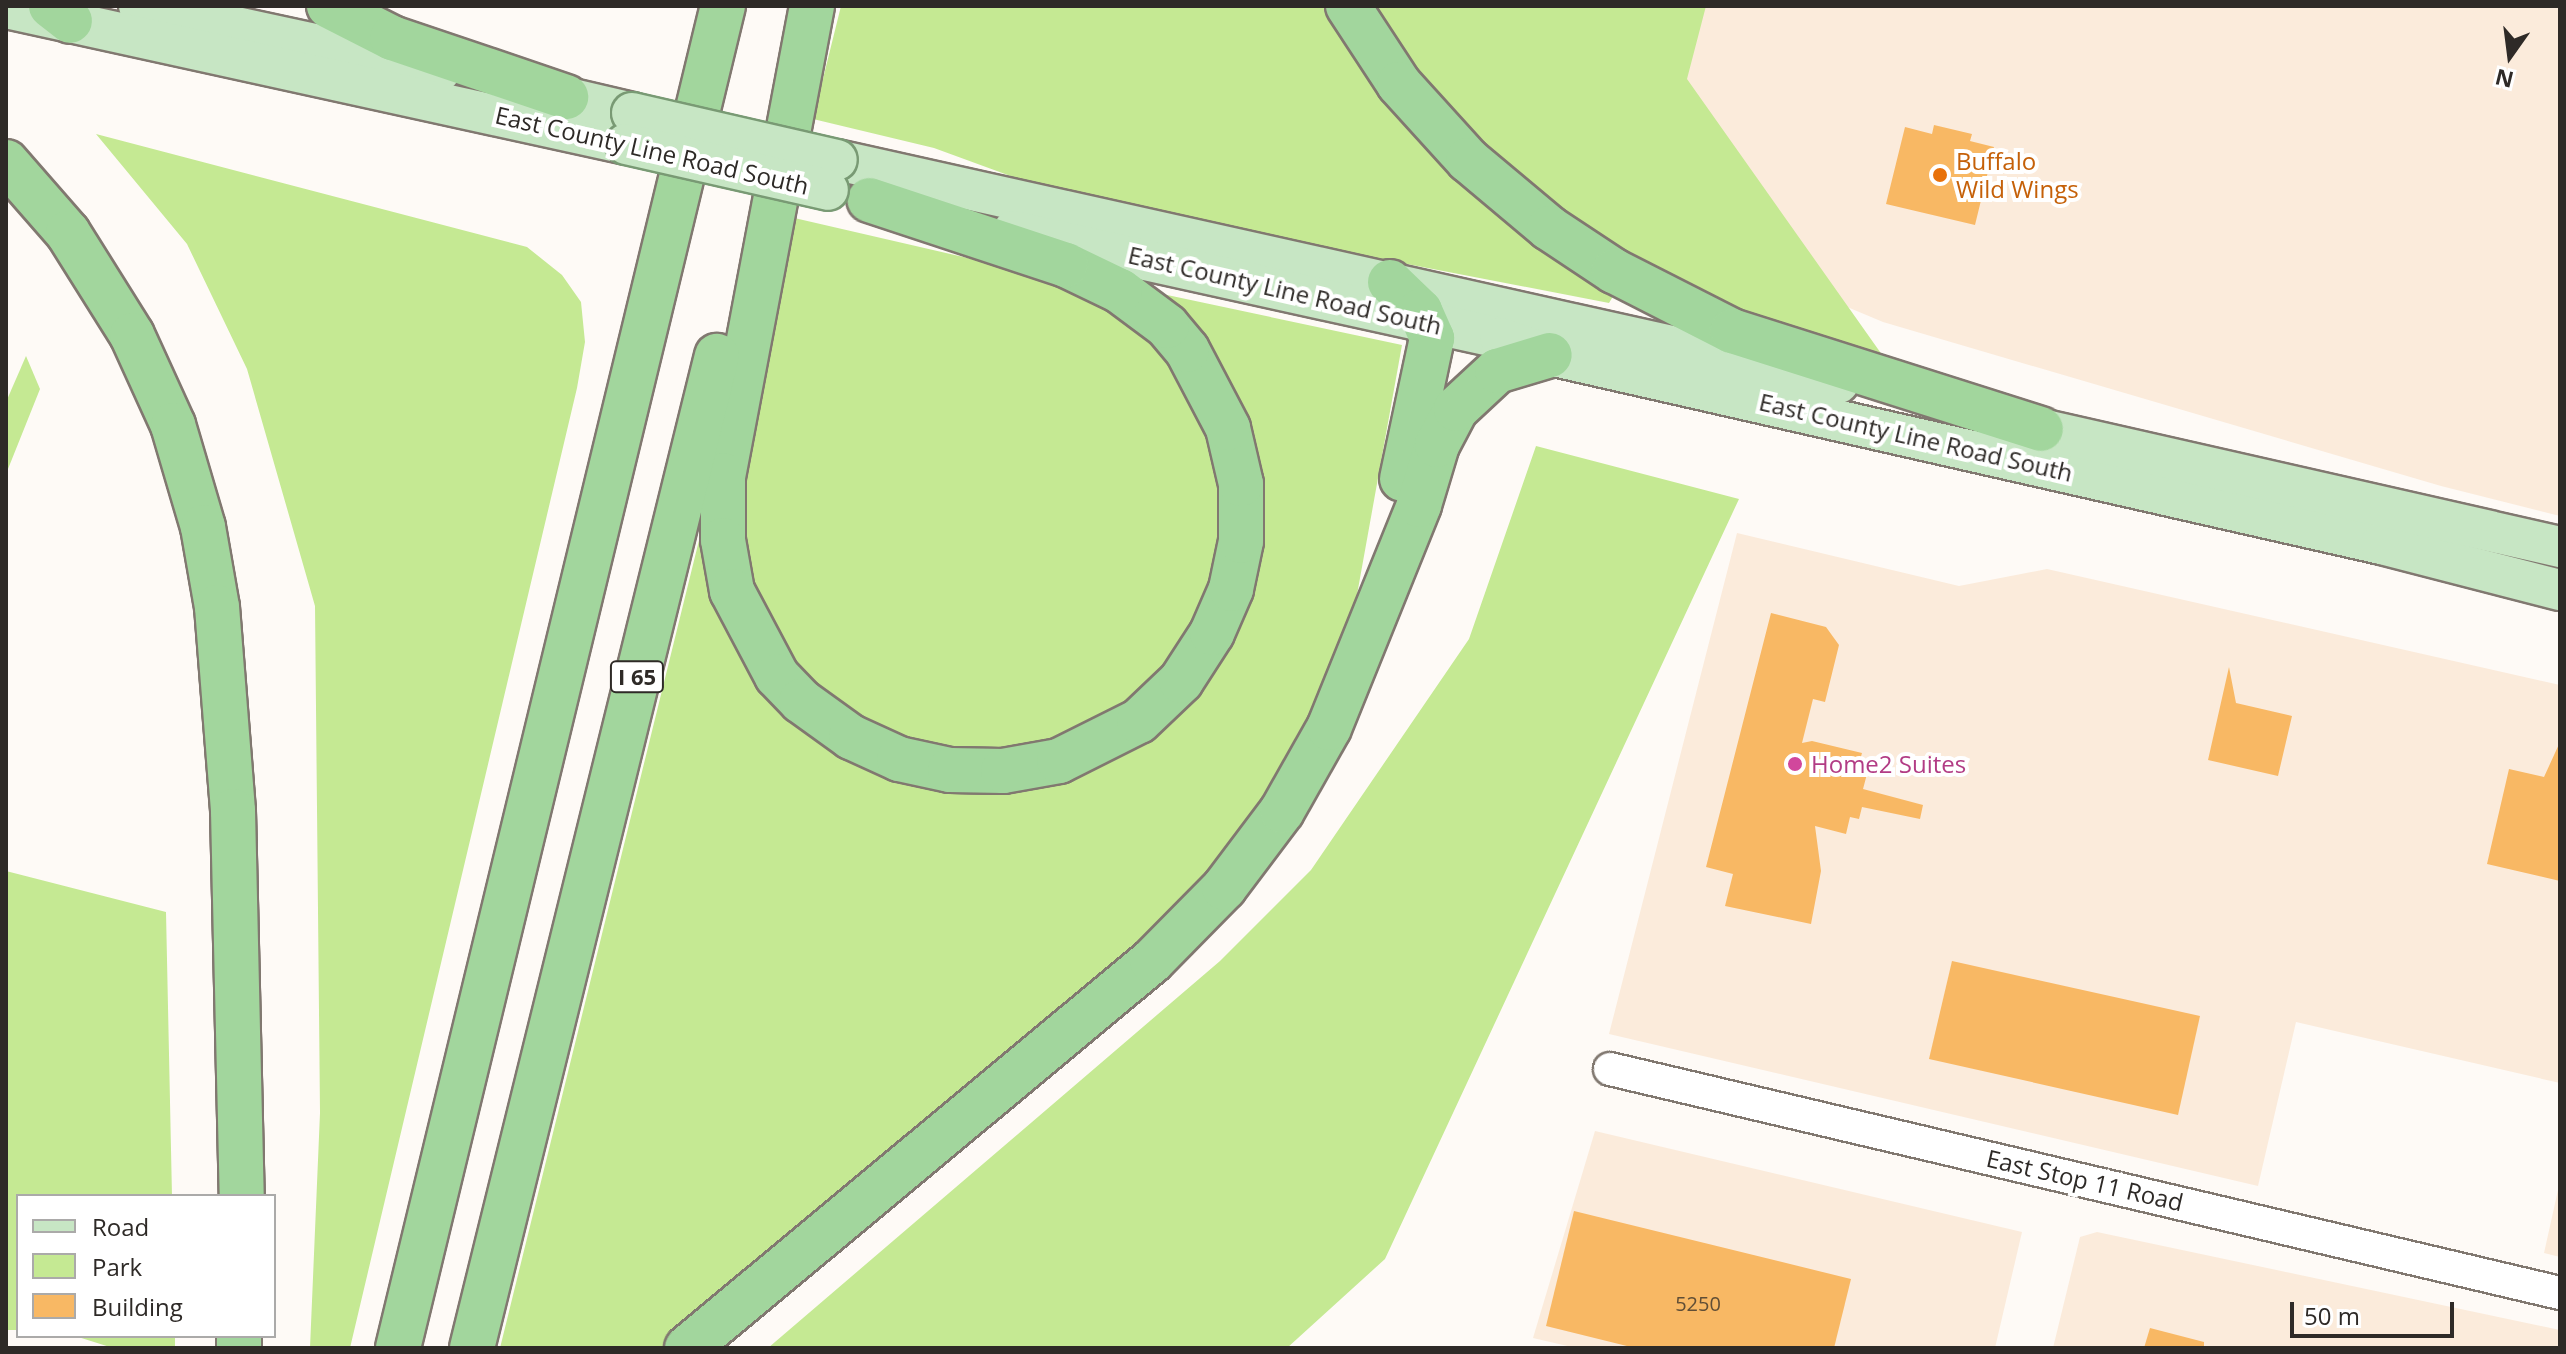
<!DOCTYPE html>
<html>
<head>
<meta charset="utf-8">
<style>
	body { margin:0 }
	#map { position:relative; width:2566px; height:1354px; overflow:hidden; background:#fefaf6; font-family:"Open Sans",sans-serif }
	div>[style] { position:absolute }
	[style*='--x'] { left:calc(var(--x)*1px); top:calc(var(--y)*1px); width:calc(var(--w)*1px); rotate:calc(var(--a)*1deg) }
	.built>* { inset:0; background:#fbebdb }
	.green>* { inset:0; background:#c5e993 }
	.building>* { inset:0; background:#f8b864 }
	.roads { filter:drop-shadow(2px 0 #817870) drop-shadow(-2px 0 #817870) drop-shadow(0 2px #817870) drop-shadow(0 -2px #817870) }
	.minor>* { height:32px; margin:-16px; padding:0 16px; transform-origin:16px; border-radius:16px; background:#fff }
	.major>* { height:40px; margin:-20px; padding:0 20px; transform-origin:20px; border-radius:20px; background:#c7e6c4 }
	.highway>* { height:44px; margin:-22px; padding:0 22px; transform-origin:22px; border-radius:22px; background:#a2d69d }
	.bridges { filter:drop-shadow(2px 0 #799a74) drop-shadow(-2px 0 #799a74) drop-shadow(0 2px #799a74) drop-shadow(0 -2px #799a74) }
	.major-bridge>* { height:40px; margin:-20px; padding:0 20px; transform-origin:20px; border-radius:20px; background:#c7e6c4 }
	.dots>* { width:22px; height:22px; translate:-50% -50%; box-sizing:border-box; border:4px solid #fff; border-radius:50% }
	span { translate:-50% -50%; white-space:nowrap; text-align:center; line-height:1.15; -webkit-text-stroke:8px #fff; paint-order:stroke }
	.number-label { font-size:20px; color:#604e36 }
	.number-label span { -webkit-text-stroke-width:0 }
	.shield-label span { padding:2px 6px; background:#fff; border:2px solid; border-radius:6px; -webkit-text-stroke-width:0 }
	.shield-label { font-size:22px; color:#2e2a27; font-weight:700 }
	.street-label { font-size:24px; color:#2e2a27 }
	.food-label { font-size:24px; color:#c56008 }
	.left { translate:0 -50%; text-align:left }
	.hotel-label { font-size:24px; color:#b23c85 }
	.frame { position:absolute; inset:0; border:8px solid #2e2a27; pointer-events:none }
	.legend { position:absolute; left:16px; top:1194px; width:260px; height:144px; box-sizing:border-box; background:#fff; border:2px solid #abaaa9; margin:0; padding:10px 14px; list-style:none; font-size:24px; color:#2e2a27 }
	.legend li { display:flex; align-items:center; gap:16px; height:40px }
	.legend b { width:40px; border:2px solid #abaaa9 }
	.north { position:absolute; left:2470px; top:16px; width:80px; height:80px; -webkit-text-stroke:6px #fff; paint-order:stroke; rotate:194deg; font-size:22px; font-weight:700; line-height:32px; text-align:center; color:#2e2a27 }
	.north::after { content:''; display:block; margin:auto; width:28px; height:36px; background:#2e2a27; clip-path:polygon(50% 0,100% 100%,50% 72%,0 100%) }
	.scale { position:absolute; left:2290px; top:1302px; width:164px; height:36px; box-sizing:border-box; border:4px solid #2e2a27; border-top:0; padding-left:10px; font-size:24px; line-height:28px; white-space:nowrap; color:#2e2a27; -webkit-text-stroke:6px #fff; paint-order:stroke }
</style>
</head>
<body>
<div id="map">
	<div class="built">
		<div style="clip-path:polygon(1451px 6px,2560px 6px,2560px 516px,2441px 486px,1883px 322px,1718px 253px)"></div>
		<div style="clip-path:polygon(1737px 533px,1959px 586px,2047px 569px,2560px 685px,2560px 1083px,2296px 1022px,2258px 1186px,1609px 1034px)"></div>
		<div style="clip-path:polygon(1595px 1131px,2022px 1232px,1995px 1348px,1576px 1348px,1533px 1338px)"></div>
		<div style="clip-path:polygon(2560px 1181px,2560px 1257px,2544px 1253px)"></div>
		<div style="clip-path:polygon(2097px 1232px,2560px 1330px,2560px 1348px,2053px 1348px,2080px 1237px)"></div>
	</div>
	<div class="green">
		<div style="clip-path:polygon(841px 6px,1331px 6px,1618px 288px,1609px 303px,1381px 259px,1016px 178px,934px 148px,813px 119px)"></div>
		<div style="clip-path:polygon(1366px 6px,1706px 6px,1687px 79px,1885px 359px,1785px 331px,1640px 268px,1485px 154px,1417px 80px)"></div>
		<div style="clip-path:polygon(96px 134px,527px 247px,562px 275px,581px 302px,585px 342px,577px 388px,350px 1348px,310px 1348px,320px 1113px,315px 606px,247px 369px,187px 244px)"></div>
		<div style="clip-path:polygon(790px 217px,1050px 277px,1111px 304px,1165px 350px,1202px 410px,1222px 472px,1221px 559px,1191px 631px,1151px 685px,1104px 723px,1046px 748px,983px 754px,924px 749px,869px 729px,809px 687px,766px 630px,742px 566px,736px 502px)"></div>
		<div style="clip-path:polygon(1153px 292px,1402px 345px,1353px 617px,1336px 676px,1236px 846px,1108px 973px,662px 1348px,500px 1348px,704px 520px,756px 673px,982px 786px,1184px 702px,1258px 486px)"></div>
		<div style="clip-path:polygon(26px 356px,40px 389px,6px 474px,6px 402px)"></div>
		<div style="clip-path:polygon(1536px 446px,1739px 499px,1385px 1259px,1287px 1348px,768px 1348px,1220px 961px,1311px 870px,1469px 639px)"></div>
		<div style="clip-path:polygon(6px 871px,166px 912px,172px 1196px,18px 1196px,18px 1330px,6px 1330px)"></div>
		<div style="clip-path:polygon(75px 1336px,175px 1336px,175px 1348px,113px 1348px)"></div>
	</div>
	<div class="building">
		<div style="clip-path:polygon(1934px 125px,1972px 134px,1970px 141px,1994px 147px,1975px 225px,1886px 204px,1905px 127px,1932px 134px)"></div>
		<div style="clip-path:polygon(1771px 613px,1826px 627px,1839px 645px,1825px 702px,1813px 699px,1802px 743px,1812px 741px,1862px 753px,1857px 771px,1867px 774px,1863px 789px,1923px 805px,1920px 819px,1862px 807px,1859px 819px,1850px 817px,1846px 834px,1815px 826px,1821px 871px,1811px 924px,1725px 906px,1733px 874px,1706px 867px)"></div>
		<div style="clip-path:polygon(2229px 667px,2236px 703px,2292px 716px,2278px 776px,2208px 760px)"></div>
		<div style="clip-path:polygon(2560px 742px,2560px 881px,2487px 864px,2509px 769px,2544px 777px)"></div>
		<div style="clip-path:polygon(1952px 961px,2200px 1016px,2178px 1115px,1929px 1059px)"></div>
		<div style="clip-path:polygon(1574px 1211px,1851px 1279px,1834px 1348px,1635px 1348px,1546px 1326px)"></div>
		<div style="clip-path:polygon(2150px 1328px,2204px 1342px,2204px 1348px,2144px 1348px)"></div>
	</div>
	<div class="roads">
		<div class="minor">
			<div style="--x:1610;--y:1069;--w:976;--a:13.27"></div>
		</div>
		<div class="major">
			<div style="--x:139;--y:6;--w:308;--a:12.2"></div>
			<div style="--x:6;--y:8;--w:635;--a:12.37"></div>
			<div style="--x:534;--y:90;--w:101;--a:13.2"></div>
			<div style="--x:837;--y:160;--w:1026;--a:12.56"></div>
			<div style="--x:1013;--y:231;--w:499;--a:12.4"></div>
			<div style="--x:1500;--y:338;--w:53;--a:18.8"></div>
			<div style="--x:1550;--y:355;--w:852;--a:12.81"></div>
			<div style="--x:2381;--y:544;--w:185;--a:14.4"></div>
			<div style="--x:2010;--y:422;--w:564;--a:12.8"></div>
		</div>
		<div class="highway">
			<div style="--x:51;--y:6;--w:24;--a:38"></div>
			<div style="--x:329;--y:6;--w:71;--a:26.9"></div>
			<div style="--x:392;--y:38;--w:184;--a:18.7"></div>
			<div style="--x:812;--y:6;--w:477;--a:100.7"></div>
			<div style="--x:723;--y:475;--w:65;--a:90"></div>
			<div style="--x:723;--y:540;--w:52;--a:80"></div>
			<div style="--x:732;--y:591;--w:96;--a:62.1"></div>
			<div style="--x:777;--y:676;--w:35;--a:46"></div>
			<div style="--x:801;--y:701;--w:62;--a:35.8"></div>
			<div style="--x:851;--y:737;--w:53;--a:24.6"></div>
			<div style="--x:899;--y:759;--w:52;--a:12.2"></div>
			<div style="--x:950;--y:770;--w:53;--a:1.1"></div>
			<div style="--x:1003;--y:771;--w:57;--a:-10.1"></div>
			<div style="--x:1059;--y:761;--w:89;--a:-26.6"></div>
			<div style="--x:1139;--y:721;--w:58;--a:-43.6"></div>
			<div style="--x:1181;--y:681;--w:57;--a:-57.1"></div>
			<div style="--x:1212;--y:633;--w:48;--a:-66.6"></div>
			<div style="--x:1231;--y:589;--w:49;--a:-78.2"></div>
			<div style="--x:1241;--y:541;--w:57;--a:-90"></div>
			<div style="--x:1241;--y:484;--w:57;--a:-103.1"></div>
			<div style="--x:1228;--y:428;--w:88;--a:-117.7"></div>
			<div style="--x:1187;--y:350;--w:31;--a:-130"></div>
			<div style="--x:1167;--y:326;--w:59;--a:-143.3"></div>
			<div style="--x:1120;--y:291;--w:60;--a:-154.3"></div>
			<div style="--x:1066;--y:265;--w:207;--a:-161.7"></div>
			<div style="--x:1348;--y:6;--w:93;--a:56.8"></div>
			<div style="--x:1399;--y:84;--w:103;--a:47.8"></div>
			<div style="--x:1468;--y:160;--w:106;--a:40"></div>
			<div style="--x:1549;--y:228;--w:78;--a:33.5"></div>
			<div style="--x:1614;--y:271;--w:132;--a:27"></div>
			<div style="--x:1732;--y:331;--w:324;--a:17.6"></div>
			<div style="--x:6;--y:162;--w:94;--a:48.9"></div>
			<div style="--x:68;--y:233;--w:120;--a:57.9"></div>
			<div style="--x:132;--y:335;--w:99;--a:65.5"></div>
			<div style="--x:173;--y:425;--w:106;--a:73.6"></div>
			<div style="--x:203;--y:527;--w:81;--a:80.1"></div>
			<div style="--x:217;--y:607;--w:205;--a:85.5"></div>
			<div style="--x:233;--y:811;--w:385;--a:88.7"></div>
			<div style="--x:1390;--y:282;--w:42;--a:44"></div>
			<div style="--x:1420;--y:311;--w:30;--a:66"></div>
			<div style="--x:1432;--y:338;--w:144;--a:102"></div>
			<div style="--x:239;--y:1348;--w:12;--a:-90"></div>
			<div style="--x:398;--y:1348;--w:1381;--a:-76.39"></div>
			<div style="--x:472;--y:1348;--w:1022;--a:-76.13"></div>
			<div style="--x:687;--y:1348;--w:605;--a:-39.77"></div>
			<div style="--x:1152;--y:961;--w:103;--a:-45.4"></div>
			<div style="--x:1224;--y:888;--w:96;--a:-53"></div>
			<div style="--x:1282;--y:811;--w:95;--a:-60.5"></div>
			<div style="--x:1329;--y:728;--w:240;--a:-68"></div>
			<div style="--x:1419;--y:505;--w:63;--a:-73.3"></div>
			<div style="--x:1437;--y:445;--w:41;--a:-62.2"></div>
			<div style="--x:1456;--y:409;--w:56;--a:-42.8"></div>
			<div style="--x:1497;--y:371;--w:55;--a:-16.8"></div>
		</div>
	</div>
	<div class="bridges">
		<div class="major-bridge">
			<div style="--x:632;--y:113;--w:210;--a:12.9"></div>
			<div style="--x:626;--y:144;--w:207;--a:12.8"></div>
		</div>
	</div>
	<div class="dots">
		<div style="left:1940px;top:175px;background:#e8710a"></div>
		<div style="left:1795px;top:764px;background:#d1479c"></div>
	</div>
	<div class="number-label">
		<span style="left:1698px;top:1303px">5250</span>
	</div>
	<div class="shield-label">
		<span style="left:637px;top:677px">I 65</span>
	</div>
	<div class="street-label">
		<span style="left:652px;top:150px;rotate:13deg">East County Line Road South</span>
		<span style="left:1285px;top:290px;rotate:13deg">East County Line Road South</span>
		<span style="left:1916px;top:437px;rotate:13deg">East County Line Road South</span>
		<span style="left:2085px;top:1180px;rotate:13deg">East Stop 11 Road</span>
	</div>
	<div class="food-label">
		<span class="left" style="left:1956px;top:175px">Buffalo<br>Wild Wings</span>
	</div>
	<div class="hotel-label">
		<span class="left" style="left:1811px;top:764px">Home2 Suites</span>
	</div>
	<div class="frame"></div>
	<ul class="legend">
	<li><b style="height:10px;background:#c7e6c4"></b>Road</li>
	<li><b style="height:22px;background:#c5e993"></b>Park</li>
	<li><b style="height:22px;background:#f8b864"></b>Building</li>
	</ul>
	<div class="north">N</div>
	<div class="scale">50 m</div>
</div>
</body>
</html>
